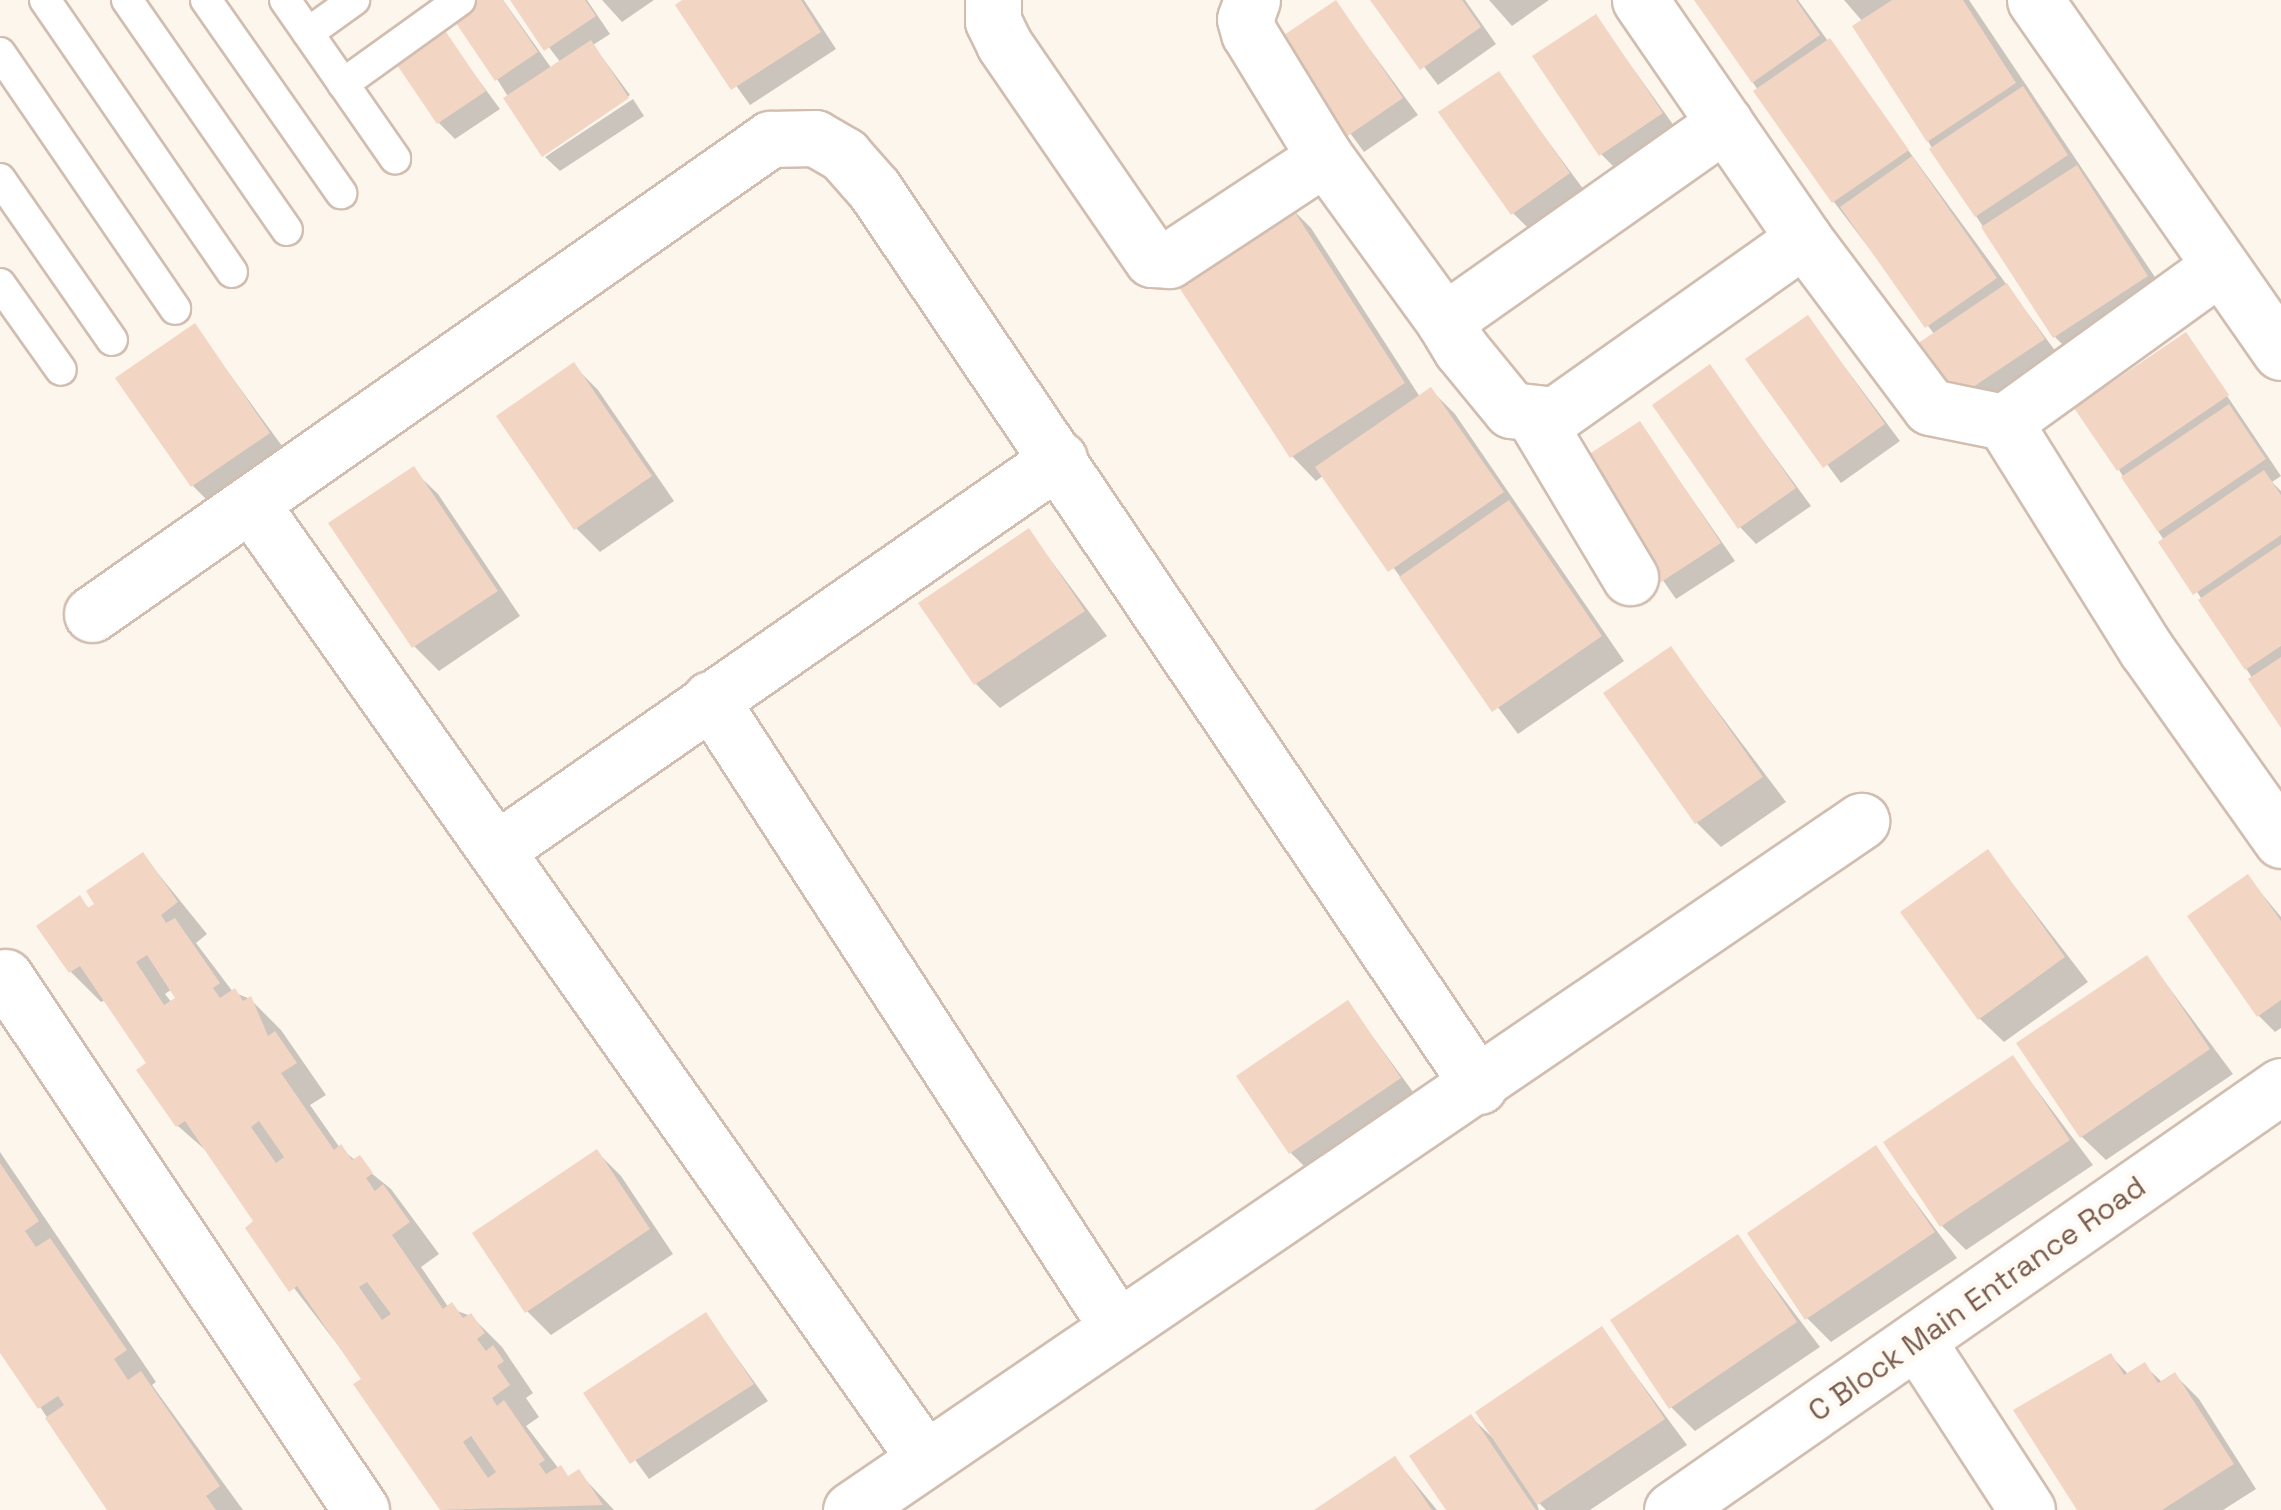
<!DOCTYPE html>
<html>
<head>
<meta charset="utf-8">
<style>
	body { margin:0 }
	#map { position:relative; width:2281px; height:1510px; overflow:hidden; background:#fdf6ec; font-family:"Space Grotesk",sans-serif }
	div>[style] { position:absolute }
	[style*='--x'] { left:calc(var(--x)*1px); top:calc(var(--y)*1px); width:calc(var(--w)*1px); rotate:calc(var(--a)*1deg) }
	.shadow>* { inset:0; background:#0003 }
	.building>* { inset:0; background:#f3d5c3 }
	.roads { filter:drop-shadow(2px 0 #d1beb0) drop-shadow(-2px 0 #d1beb0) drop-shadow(0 2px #d1beb0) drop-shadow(0 -2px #d1beb0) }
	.lane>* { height:30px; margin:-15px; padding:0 15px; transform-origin:15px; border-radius:15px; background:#fff }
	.street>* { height:55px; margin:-27.5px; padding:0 27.5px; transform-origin:27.5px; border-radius:27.5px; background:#fff }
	span { translate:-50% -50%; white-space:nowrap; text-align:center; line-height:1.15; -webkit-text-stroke:9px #fffaf3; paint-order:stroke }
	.street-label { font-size:30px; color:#7a5c4d }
</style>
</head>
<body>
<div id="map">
	<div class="shadow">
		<div style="clip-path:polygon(482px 0,503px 0,552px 69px,561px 63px,513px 0,587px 0,610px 34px,593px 45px,630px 95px,543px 152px,497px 79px)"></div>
		<div style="clip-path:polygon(602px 0,654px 0,622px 22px)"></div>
		<div style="clip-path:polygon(687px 0,804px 0,836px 49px,750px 105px,678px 5px)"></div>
		<div style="clip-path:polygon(1373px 0,1465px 0,1496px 44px,1438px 85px)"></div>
		<div style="clip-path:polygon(1489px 0,1549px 0,1512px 26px)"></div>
		<div style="clip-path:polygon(1697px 0,1798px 0,2059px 356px,1970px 416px,1935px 335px,1834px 202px)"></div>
		<div style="clip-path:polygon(1844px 0,1969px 0,2171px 301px,2079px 361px,2055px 337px,1933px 150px,1863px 22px)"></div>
		<div style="clip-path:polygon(1335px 2px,1418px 115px,1364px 152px,1281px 39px)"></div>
		<div style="clip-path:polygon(1596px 17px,1677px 130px,1618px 171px,1601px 154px)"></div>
		<div style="clip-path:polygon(441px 29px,500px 109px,455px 139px,439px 123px)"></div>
		<div style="clip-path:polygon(1498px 74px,1584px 190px,1529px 229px,1513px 213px)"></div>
		<div style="clip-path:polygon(633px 99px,644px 116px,560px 171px,545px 157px)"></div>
		<div style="clip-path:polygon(1286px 203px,1311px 228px,1420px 397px,1431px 390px,1455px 414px,1624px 661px,1518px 734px,1324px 475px,1316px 481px,1292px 456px)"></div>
		<div style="clip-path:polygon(1808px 318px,1900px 441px,1841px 483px,1749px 360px)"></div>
		<div style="clip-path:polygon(195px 327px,285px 450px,209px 502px,193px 486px)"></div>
		<div style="clip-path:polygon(2186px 335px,2281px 476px,2272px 482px,2281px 491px,2281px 723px,2119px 470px)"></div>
		<div style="clip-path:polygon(573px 365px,598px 390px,674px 501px,600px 552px,576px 528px)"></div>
		<div style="clip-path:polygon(1709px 367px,1811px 506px,1756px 544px,1740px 527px)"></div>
		<div style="clip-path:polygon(1640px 424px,1735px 561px,1676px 599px,1581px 463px)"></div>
		<div style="clip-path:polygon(413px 470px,438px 494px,520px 616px,439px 671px,414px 646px,332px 524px)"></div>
		<div style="clip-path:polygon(1029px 531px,1107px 636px,1000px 708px,976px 684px)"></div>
		<div style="clip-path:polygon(1671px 649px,1786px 802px,1721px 847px,1697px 823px)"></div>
		<div style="clip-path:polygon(1988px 852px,2088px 982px,2004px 1042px,1979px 1018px)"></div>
		<div style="clip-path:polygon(evenodd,143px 855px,207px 934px,196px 943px,233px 992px,250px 999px,281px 1030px,326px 1095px,310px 1105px,340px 1148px,391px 1189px,439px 1254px,421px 1267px,449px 1308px,471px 1316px,502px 1347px,533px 1393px,526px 1398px,539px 1417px,526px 1426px,559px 1469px,570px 1478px,579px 1473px,614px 1510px,443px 1510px,357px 1384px,364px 1379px,248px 1228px,256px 1221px,211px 1155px,178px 1126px,150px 1063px,106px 1000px,101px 1002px,71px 972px,79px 899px,90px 909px,143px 855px,172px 989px,178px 999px,172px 1003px,165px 994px,172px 989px)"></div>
		<div style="clip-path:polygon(2248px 877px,2281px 917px,2281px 1028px,2275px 1032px,2259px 1016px)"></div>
		<div style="clip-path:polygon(2147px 958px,2233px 1074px,2106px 1160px,2081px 1136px)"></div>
		<div style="clip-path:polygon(1348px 1003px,1416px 1096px,1307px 1169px,1291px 1153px)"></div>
		<div style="clip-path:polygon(2013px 1058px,2093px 1165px,1966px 1250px,1942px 1226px)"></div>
		<div style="clip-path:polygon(1876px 1149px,1957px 1258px,1831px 1342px,1807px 1318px)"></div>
		<div style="clip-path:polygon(0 1152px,156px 1382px,152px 1385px,243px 1510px,110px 1510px,0 1348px)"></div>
		<div style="clip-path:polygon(597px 1152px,621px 1176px,673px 1254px,551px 1335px,527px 1311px)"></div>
		<div style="clip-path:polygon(1737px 1237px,1820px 1347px,1695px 1431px,1671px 1407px)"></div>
		<div style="clip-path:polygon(706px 1315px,768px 1401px,649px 1479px,587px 1394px)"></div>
		<div style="clip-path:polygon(1602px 1330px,1687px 1445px,1590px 1510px,1546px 1510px,1535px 1499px,1539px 1510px,1449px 1510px,1471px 1417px,1492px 1437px)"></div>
		<div style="clip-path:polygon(2111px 1356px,2129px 1375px,2144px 1365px,2163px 1383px,2175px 1375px,2199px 1399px,2256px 1489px,2223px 1510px,2080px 1510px)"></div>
		<div style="clip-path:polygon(1395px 1459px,1437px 1510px,1319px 1510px)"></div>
	</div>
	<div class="building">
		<div style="clip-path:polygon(477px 0,503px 0,538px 52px,495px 81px,452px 17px)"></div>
		<div style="clip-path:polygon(510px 0,585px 0,596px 16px,544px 51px)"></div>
		<div style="clip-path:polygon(682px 0,801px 0,821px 32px,731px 90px,675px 5px)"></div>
		<div style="clip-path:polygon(1336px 0,1403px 98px,1346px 137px,1278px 39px)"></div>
		<div style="clip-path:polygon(1370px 0,1462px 0,1481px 27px,1420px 70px)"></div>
		<div style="clip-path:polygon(1694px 0,1796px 0,1820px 35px,1752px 83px)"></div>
		<div style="clip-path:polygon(1892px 0,1963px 0,2016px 83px,1927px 142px,1852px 26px)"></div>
		<div style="clip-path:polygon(1596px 14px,1663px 113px,1599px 156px,1532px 56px)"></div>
		<div style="clip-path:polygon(442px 26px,486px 91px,437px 124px,393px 59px)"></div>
		<div style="clip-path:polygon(1830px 38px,1909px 150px,1832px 203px,1753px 91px)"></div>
		<div style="clip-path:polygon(591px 40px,629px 98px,542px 157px,503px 98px)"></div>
		<div style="clip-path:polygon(1499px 71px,1570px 173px,1511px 215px,1438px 112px)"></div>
		<div style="clip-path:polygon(2023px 86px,2068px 155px,1975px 217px,1929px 149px)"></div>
		<div style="clip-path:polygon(1912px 156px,1997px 278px,1925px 328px,1840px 207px)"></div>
		<div style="clip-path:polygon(2077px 165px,2148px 276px,2053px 338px,1981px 227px)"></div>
		<div style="clip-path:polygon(1287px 200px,1405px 383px,1290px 458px,1171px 275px)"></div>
		<div style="clip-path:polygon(2007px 283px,2045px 339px,1952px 401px,1914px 346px)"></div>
		<div style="clip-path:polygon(1808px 315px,1885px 424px,1823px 468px,1745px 359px)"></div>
		<div style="clip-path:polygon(195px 323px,270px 433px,191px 487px,115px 378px)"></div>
		<div style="clip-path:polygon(2186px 332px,2229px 395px,2117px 471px,2074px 408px)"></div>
		<div style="clip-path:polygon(574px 362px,652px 476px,574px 530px,496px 416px)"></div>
		<div style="clip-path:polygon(1710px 364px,1796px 488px,1738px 529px,1652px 405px)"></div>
		<div style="clip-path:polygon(1431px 387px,1504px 492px,1388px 572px,1315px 467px)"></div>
		<div style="clip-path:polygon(2229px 404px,2266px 459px,2158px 532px,2121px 477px)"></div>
		<div style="clip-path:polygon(1640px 421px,1721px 543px,1658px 584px,1577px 462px)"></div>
		<div style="clip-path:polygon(414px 466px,498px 591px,412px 648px,328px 523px)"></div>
		<div style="clip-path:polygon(2264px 470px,2281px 495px,2281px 535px,2193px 595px,2158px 542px)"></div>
		<div style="clip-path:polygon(1509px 500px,1602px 636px,1492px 712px,1399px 577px)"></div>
		<div style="clip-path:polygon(1029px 528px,1085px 611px,974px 685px,918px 603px)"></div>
		<div style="clip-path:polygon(2281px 544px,2281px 646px,2245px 670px,2198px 600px)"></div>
		<div style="clip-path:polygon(1671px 646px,1763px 777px,1695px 824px,1603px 693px)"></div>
		<div style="clip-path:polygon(2281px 657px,2281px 728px,2248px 679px)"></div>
		<div style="clip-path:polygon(1988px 849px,2065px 957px,1978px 1020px,1900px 912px)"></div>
		<div style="clip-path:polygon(evenodd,143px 852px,178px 902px,161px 915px,166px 923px,175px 918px,220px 983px,213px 988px,220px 998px,235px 988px,243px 1001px,251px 996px,268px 1036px,275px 1031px,297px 1063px,281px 1073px,334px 1150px,341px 1144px,352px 1160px,360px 1155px,373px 1173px,366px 1178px,375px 1191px,383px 1184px,410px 1222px,392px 1235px,443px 1309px,452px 1302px,463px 1318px,471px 1313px,485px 1333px,477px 1339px,486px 1351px,493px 1345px,504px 1361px,497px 1366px,510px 1385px,492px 1398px,497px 1406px,504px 1400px,545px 1460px,539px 1464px,546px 1474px,561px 1465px,568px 1476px,579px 1469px,603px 1505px,440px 1510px,353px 1384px,361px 1379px,297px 1286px,289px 1292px,245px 1228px,253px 1221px,185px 1121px,176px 1127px,136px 1070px,146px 1063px,80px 966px,69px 973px,36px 926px,80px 895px,88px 908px,94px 904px,86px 891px,143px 852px,147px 955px,175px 998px,164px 1005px,136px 962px,147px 955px,143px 852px,259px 1121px,284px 1157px,276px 1163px,251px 1127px,259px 1121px,143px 852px,367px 1282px,391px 1314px,382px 1320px,359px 1287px,367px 1282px,143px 852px,471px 1436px,496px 1472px,488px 1478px,463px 1442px,471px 1436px)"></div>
		<div style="clip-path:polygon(2248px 874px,2281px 921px,2281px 1000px,2257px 1017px,2187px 916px)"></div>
		<div style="clip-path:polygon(2147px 955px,2210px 1049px,2080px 1138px,2016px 1043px)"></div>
		<div style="clip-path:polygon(1348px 1000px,1401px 1078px,1289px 1154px,1236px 1076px)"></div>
		<div style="clip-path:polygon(2013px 1055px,2070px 1140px,1940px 1227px,1883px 1142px)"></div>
		<div style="clip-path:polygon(1876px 1145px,1935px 1232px,1805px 1320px,1747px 1233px)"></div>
		<div style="clip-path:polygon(597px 1149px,650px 1229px,525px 1313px,472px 1233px)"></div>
		<div style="clip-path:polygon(0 1163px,39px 1221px,25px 1231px,36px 1247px,50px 1238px,127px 1350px,114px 1359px,128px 1380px,141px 1371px,220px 1486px,206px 1496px,216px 1510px,107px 1510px,45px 1418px,64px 1405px,58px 1396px,38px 1409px,0 1353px)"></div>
		<div style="clip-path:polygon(1738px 1234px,1797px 1322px,1669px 1409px,1610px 1320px)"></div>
		<div style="clip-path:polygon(706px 1312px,754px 1384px,630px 1464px,583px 1393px)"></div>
		<div style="clip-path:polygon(1602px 1326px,1665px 1419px,1537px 1505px,1475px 1412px)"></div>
		<div style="clip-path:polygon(2111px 1353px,2124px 1375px,2145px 1362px,2158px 1383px,2175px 1372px,2234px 1464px,2162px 1510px,2077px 1510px,2013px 1410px)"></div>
		<div style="clip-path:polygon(1471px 1414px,1536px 1510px,1446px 1510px,1409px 1456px)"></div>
		<div style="clip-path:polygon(1395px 1456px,1432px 1510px,1314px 1510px)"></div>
	</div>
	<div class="roads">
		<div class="lane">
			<div style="--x:45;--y:0;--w:330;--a:55.5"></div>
			<div style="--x:127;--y:0;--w:280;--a:55.2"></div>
			<div style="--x:206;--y:0;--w:236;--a:55"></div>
			<div style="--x:285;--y:0;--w:193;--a:55.2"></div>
			<div style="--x:308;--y:33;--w:57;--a:-35.7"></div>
			<div style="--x:0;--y:53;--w:310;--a:55.6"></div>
			<div style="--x:343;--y:84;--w:144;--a:-35.7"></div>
			<div style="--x:0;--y:179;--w:196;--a:55.2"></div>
			<div style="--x:0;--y:284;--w:105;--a:54.7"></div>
		</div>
		<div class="street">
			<div style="--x:993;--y:0;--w:21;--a:90"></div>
			<div style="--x:993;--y:21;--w:25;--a:64"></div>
			<div style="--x:1004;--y:44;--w:261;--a:55.5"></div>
			<div style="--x:1152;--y:259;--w:17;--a:3"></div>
			<div style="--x:1169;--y:260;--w:187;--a:-33.4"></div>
			<div style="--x:1252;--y:0;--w:20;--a:110"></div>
			<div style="--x:1245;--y:19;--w:15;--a:74"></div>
			<div style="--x:1249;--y:33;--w:145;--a:58.5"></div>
			<div style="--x:1325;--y:157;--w:203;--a:54"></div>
			<div style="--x:1640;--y:0;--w:290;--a:55.5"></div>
			<div style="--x:1804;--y:239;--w:210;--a:53.1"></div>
			<div style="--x:1930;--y:407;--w:76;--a:11.5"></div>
			<div style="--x:2004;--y:422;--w:268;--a:58"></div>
			<div style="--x:2146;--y:649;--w:234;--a:54.7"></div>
			<div style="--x:2035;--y:0;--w:429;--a:55.1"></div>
			<div style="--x:1725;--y:123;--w:344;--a:144.8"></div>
			<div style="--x:1444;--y:321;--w:33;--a:59"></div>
			<div style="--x:1461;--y:349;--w:79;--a:50.7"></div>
			<div style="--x:1511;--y:410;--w:44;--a:6.5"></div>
			<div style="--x:1555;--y:415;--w:305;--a:-35.3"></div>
			<div style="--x:1533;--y:415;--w:189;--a:59.1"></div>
			<div style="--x:2004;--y:422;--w:266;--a:-35.8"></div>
			<div style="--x:251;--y:504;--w:1167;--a:54.77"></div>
			<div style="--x:92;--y:614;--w:828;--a:-35.01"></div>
			<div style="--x:770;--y:139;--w:45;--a:-1.3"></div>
			<div style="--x:815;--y:138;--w:34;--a:30"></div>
			<div style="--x:844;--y:155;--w:45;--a:48.6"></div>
			<div style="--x:874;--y:189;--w:1082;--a:56"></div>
			<div style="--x:710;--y:699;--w:746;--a:57.03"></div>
			<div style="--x:499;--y:848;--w:682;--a:-34.79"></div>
			<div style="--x:5;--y:977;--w:641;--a:56.26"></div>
			<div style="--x:1918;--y:1342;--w:200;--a:57"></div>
			<div style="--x:851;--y:1510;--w:1223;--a:-34.3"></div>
			<div style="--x:1672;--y:1510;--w:742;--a:-34.85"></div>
		</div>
	</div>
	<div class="street-label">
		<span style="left:1977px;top:1299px;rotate:-35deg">C Block Main Entrance Road</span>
	</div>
</div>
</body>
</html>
